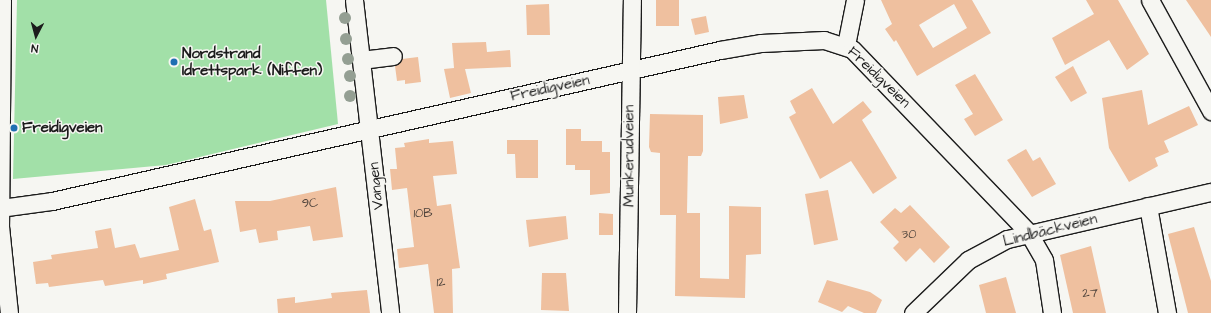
<!DOCTYPE html>
<html>
<head>
<meta charset="utf-8">
<style>
	body { margin:0 }
	#map { position:relative; width:1211px; height:313px; overflow:hidden; background:#f6f6f2; font-family:"Architects Daughter",sans-serif }
	div>[style] { position:absolute }
	[style*='--x'] { left:calc(var(--x)*1px); top:calc(var(--y)*1px); width:calc(var(--w)*1px); rotate:calc(var(--a)*1deg) }
	.green>* { inset:0; background:#a2e0a8 }
	.building>* { inset:0; background:#efc09f }
	.roads { filter:drop-shadow(1px 0 #1c1c1c) drop-shadow(-1px 0 #1c1c1c) drop-shadow(0 1px #1c1c1c) drop-shadow(0 -1px #1c1c1c) }
	.minor>* { height:17px; margin:-8.5px; padding:0 8.5px; transform-origin:8.5px; border-radius:8.5px; background:#f6f6f2 }
	.trees>* { width:12px; height:12px; margin:-6px; border-radius:50%; background:#949f93 }
	.dots>* { width:11px; height:11px; translate:-50% -50%; box-sizing:border-box; border:2px solid #f6f6f2; border-radius:50% }
	span { translate:-50% -50%; white-space:nowrap; text-align:center; line-height:1.15; -webkit-text-stroke:3px #f6f6f2; paint-order:stroke }
	.number-label { font-size:13px; color:#51453d }
	.number-label span { -webkit-text-stroke-width:0 }
	.poi-label { font-size:15px; color:#1c1c1c; font-weight:700 }
	.left { translate:0 -50%; text-align:left }
	.street-label { font-size:15px; color:#1c1c1c }
	.north { position:absolute; left:16px; top:16px; width:40px; height:40px; -webkit-text-stroke:3px #f6f6f2; paint-order:stroke; rotate:186deg; font-size:11px; font-weight:700; line-height:16px; text-align:center; color:#1c1c1c }
	.north::after { content:''; display:block; margin:auto; width:14px; height:18px; background:#1c1c1c; clip-path:polygon(50% 0,100% 100%,50% 72%,0 100%) }
</style>
</head>
<body>
<div id="map">
	<div class="green">
		<div style="clip-path:polygon(17px 0,326px 0,338px 124px,166px 165px,13px 179px)"></div>
	</div>
	<div class="building">
		<div style="clip-path:polygon(656px 0,679px 0,679px 26px,656px 26px)"></div>
		<div style="clip-path:polygon(evenodd,881px 0,972px 0,991px 33px,917px 76px,896px 40px,894px 42px,885px 29px,892px 24px,881px 0,954px 4px,967px 28px,933px 48px,919px 25px,954px 4px)"></div>
		<div style="clip-path:polygon(1086px 0,1118px 0,1149px 54px,1127px 70px,1109px 40px,1065px 65px,1052px 38px,1094px 14px)"></div>
		<div style="clip-path:polygon(1186px 0,1211px 0,1211px 37px)"></div>
		<div style="clip-path:polygon(549px 4px,550px 35px,527px 35px,526px 5px)"></div>
		<div style="clip-path:polygon(706px 16px,709px 32px,695px 35px,691px 19px)"></div>
		<div style="clip-path:polygon(486px 42px,487px 52px,510px 50px,511px 67px,465px 69px,471px 93px,450px 98px,444px 69px,454px 68px,452px 43px)"></div>
		<div style="clip-path:polygon(418px 57px,421px 82px,405px 84px,405px 80px,397px 81px,395px 66px,402px 59px)"></div>
		<div style="clip-path:polygon(1073px 66px,1087px 93px,1071px 102px,1055px 77px)"></div>
		<div style="clip-path:polygon(975px 74px,1003px 120px,975px 136px,964px 119px,973px 114px,955px 85px)"></div>
		<div style="clip-path:polygon(812px 88px,833px 124px,863px 101px,872px 112px,862px 120px,897px 178px,873px 194px,851px 161px,820px 179px,789px 117px,796px 113px,790px 101px)"></div>
		<div style="clip-path:polygon(1142px 90px,1148px 125px,1189px 106px,1198px 125px,1164px 141px,1169px 152px,1155px 158px,1158px 166px,1129px 182px,1109px 148px,1102px 98px)"></div>
		<div style="clip-path:polygon(744px 95px,748px 118px,720px 124px,718px 97px)"></div>
		<div style="clip-path:polygon(650px 114px,703px 115px,703px 151px,701px 156px,688px 156px,687px 213px,700px 213px,700px 278px,729px 279px,729px 206px,761px 207px,761px 254px,746px 255px,745px 298px,675px 296px,676px 215px,660px 215px,660px 153px,651px 152px,649px 147px)"></div>
		<div style="clip-path:polygon(566px 129px,581px 129px,581px 141px,602px 141px,602px 152px,610px 152px,610px 193px,590px 195px,590px 170px,575px 170px,575px 165px,566px 165px)"></div>
		<div style="clip-path:polygon(429px 139px,429px 143px,453px 141px,457px 174px,433px 176px,437px 206px,451px 204px,460px 268px,452px 269px,453px 313px,434px 313px,428px 264px,399px 268px,397px 249px,414px 247px,407px 188px,392px 190px,390px 169px,397px 169px,395px 148px,405px 147px,404px 143px)"></div>
		<div style="clip-path:polygon(507px 140px,538px 140px,538px 178px,516px 178px,515px 154px,507px 154px)"></div>
		<div style="clip-path:polygon(1026px 149px,1033px 161px,1040px 157px,1056px 184px,1032px 197px,1007px 160px)"></div>
		<div style="clip-path:polygon(336px 187px,343px 237px,313px 241px,310px 226px,277px 231px,278px 240px,259px 243px,256px 229px,240px 232px,235px 201px,270px 201px)"></div>
		<div style="clip-path:polygon(828px 190px,838px 240px,814px 245px,805px 194px)"></div>
		<div style="clip-path:polygon(195px 199px,204px 231px,211px 229px,219px 262px,166px 274px,167px 279px,143px 284px,143px 280px,105px 286px,103px 280px,49px 287px,48px 283px,36px 284px,33px 262px,52px 259px,51px 255px,98px 248px,95px 231px,111px 228px,115px 248px,135px 244px,140px 258px,179px 250px,169px 207px)"></div>
		<div style="clip-path:polygon(910px 205px,950px 247px,934px 263px,920px 248px,906px 262px,893px 248px,899px 242px,880px 222px,895px 208px,901px 213px)"></div>
		<div style="clip-path:polygon(599px 213px,613px 214px,613px 235px,599px 235px)"></div>
		<div style="clip-path:polygon(566px 216px,568px 239px,529px 247px,526px 220px)"></div>
		<div style="clip-path:polygon(1194px 227px,1211px 281px,1211px 313px,1188px 313px,1168px 234px)"></div>
		<div style="clip-path:polygon(1091px 246px,1106px 313px,1073px 313px,1060px 255px)"></div>
		<div style="clip-path:polygon(542px 273px,566px 273px,569px 311px,541px 310px)"></div>
		<div style="clip-path:polygon(1006px 277px,1016px 313px,986px 313px,979px 285px)"></div>
		<div style="clip-path:polygon(827px 280px,870px 292px,882px 300px,876px 313px,864px 313px,848px 306px,842px 312px,818px 302px)"></div>
		<div style="clip-path:polygon(367px 290px,370px 313px,278px 313px,277px 299px,295px 297px,295px 303px,332px 298px,331px 293px)"></div>
	</div>
	<div class="roads">
		<div class="minor">
			<div style="--x:2;--y:0;--w:226;--a:90.5"></div>
			<div style="--x:0;--y:226;--w:87;--a:84.1"></div>
			<div style="--x:354;--y:0;--w:315;--a:83.4"></div>
			<div style="--x:1150;--y:0;--w:127;--a:61.2"></div>
			<div style="--x:846;--y:45;--w:46;--a:-78.7"></div>
			<div style="--x:361;--y:60;--w:32;--a:-7"></div>
			<div style="--x:1148;--y:206;--w:109;--a:79.9"></div>
			<div style="--x:0;--y:208;--w:52;--a:-7.7"></div>
			<div style="--x:52;--y:201;--w:685;--a:-12.74"></div>
			<div style="--x:720;--y:50;--w:42;--a:-9.7"></div>
			<div style="--x:761;--y:43;--w:63;--a:-2.7"></div>
			<div style="--x:824;--y:40;--w:29;--a:18"></div>
			<div style="--x:852;--y:49;--w:254;--a:46.1"></div>
			<div style="--x:1028;--y:232;--w:32;--a:60"></div>
			<div style="--x:1044;--y:260;--w:54;--a:81.4"></div>
			<div style="--x:627;--y:313;--w:313;--a:-89.1"></div>
			<div style="--x:913;--y:313;--w:76;--a:-43.9"></div>
			<div style="--x:968;--y:260;--w:44;--a:-28.3"></div>
			<div style="--x:1007;--y:239;--w:209;--a:-13"></div>
		</div>
	</div>
	<div class="trees">
		<div style="left:345px;top:18px"></div>
		<div style="left:346px;top:39px"></div>
		<div style="left:348px;top:59px"></div>
		<div style="left:350px;top:76px"></div>
		<div style="left:350px;top:96px"></div>
	</div>
	<div class="dots">
		<div style="left:174px;top:62px;background:#1f6fb2"></div>
		<div style="left:14px;top:128px;background:#1f6fb2"></div>
	</div>
	<div class="number-label">
		<span style="left:310px;top:203px">9C</span>
		<span style="left:423px;top:213px">10B</span>
		<span style="left:909px;top:234px">30</span>
		<span style="left:441px;top:282px">12</span>
		<span style="left:1090px;top:293px">27</span>
	</div>
	<div class="poi-label">
		<span class="left" style="left:182px;top:62px">Nordstrand<br>Idrettspark (Niffen)</span>
		<span class="left" style="left:22px;top:128px">Freidigveien</span>
	</div>
	<div class="street-label">
		<span style="left:879px;top:77px;rotate:44deg">Freidigveien</span>
		<span style="left:550px;top:88px;rotate:-12deg">Freidigveien</span>
		<span style="left:629px;top:156px;rotate:-90deg">Munkerudveien</span>
		<span style="left:376px;top:186px;rotate:-96deg">Vangen</span>
		<span style="left:1050px;top:230px;rotate:-14deg">Lindbäckveien</span>
	</div>
	<div class="north">N</div>
</div>
</body>
</html>
